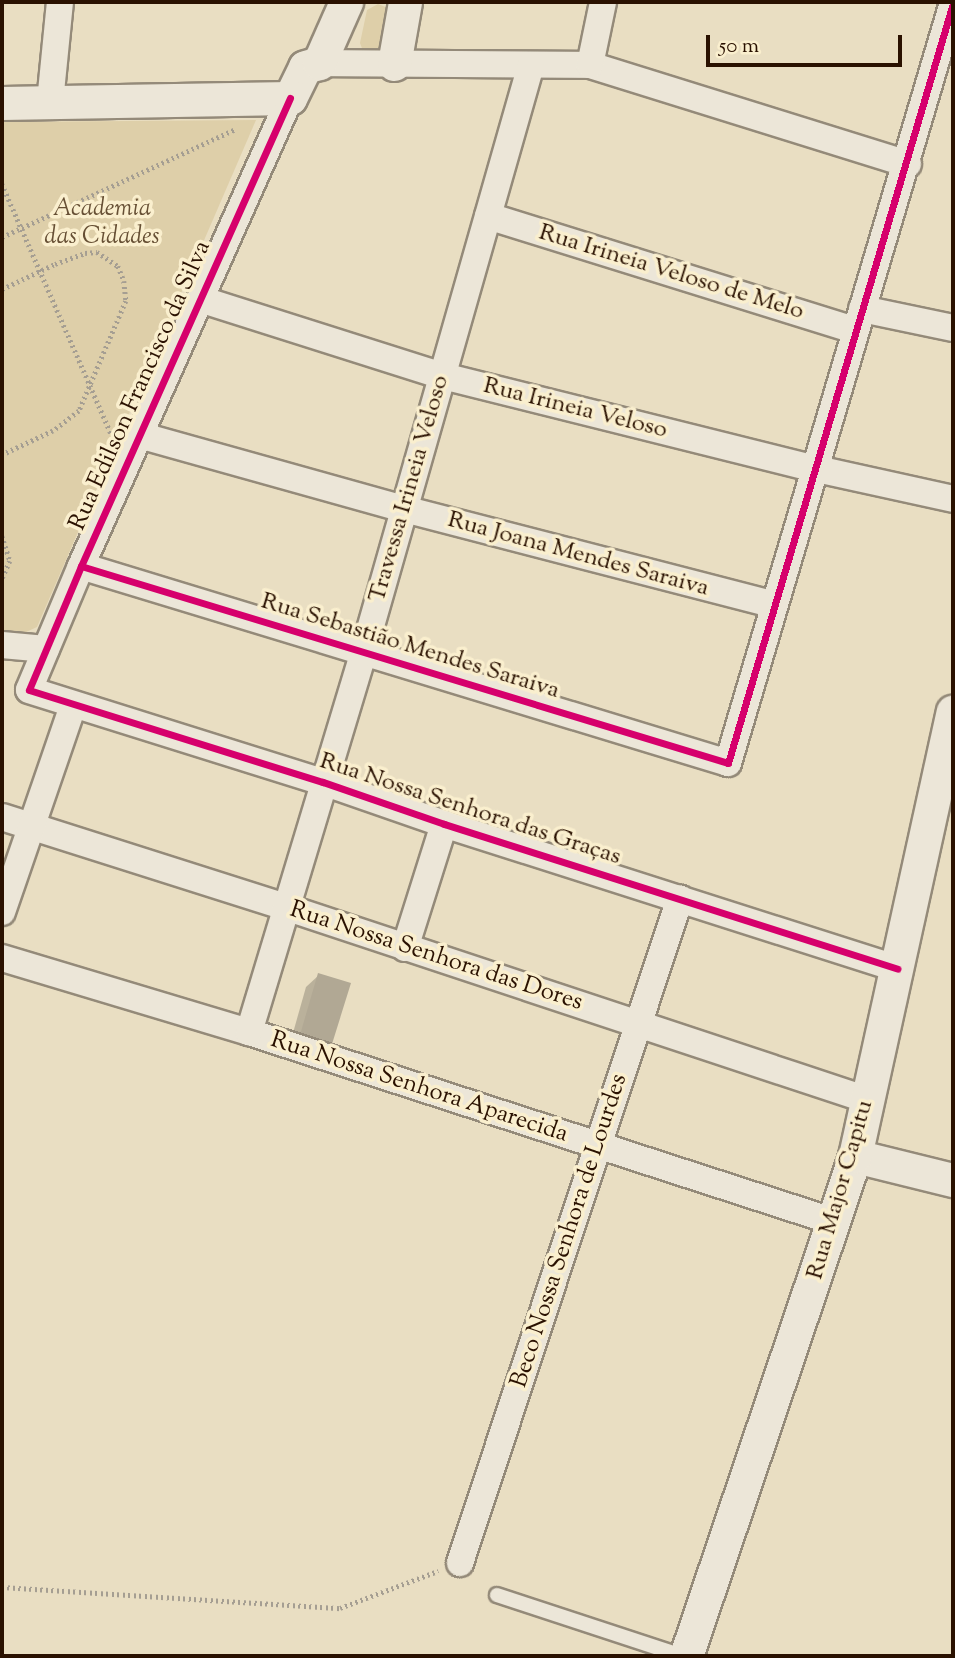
<!DOCTYPE html>
<html>
<head>
<meta charset="utf-8">
<style>
	body { margin:0 }
	#map { position:relative; width:955px; height:1658px; overflow:hidden; background:#e9dec2; font-family:"Sorts Mill Goudy",serif }
	div>[style] { position:absolute }
	[style*='--x'] { left:calc(var(--x)*1px); top:calc(var(--y)*1px); width:calc(var(--w)*1px); rotate:calc(var(--a)*1deg) }
	.green>* { inset:0; background:#decfa9 }
	.shadow>* { inset:0; background:#0003 }
	.building>* { inset:0; background:#b1a894 }
	.path>* { height:4.5px; margin-top:-2.25px; transform-origin:0; background:repeating-linear-gradient(90deg,#a59e92 0 2px,transparent 0 5.5px) }
	.roads { filter:drop-shadow(2px 0 #948a79) drop-shadow(-2px 0 #948a79) drop-shadow(0 2px #948a79) drop-shadow(0 -2px #948a79) }
	.service>* { height:14px; margin:-7px; padding:0 7px; transform-origin:7px; border-radius:7px; background:#ece6d8 }
	.minor>* { height:26px; margin:-13px; padding:0 13px; transform-origin:13px; border-radius:13px; background:#ece6d8 }
	.tertiary>* { height:33px; margin:-16.5px; padding:0 16.5px; transform-origin:16.5px; border-radius:16.5px; background:#ece6d8 }
	.cycleway>* { height:7px; margin:-3.5px; padding:0 3.5px; transform-origin:3.5px; border-radius:3.5px; background:#d6006c }
	span { translate:-50% -50%; white-space:nowrap; text-align:center; line-height:1.15; -webkit-text-stroke:7px #faefce; paint-order:stroke }
	.park-label { font-size:24px; color:#664f34; font-style:italic }
	.street-label { font-size:24px; color:#2a1100 }
	.frame { position:absolute; inset:0; border:4px solid #2a1100; pointer-events:none }
	.scale { position:absolute; left:706px; top:35px; width:196px; height:32px; box-sizing:border-box; border:4px solid #2a1100; border-top:0; padding-left:9px; font-size:21px; line-height:24px; white-space:nowrap; color:#2a1100; -webkit-text-stroke:5px #faefce; paint-order:stroke }
</style>
</head>
<body>
<div id="map">
	<div class="green">
		<div style="clip-path:polygon(378px 4px,388px 8px,382px 51px,363px 51px,360px 43px,367px 10px)"></div>
		<div style="clip-path:polygon(256px 120px,37px 627px,24px 633px,2px 632px,2px 122px)"></div>
	</div>
	<div class="shadow">
		<div style="clip-path:polygon(319px 975px,331px 1043px,318px 1055px,289px 1047px,306px 987px)"></div>
	</div>
	<div class="building">
		<div style="clip-path:polygon(318px 973px,351px 983px,332px 1044px,300px 1035px)"></div>
	</div>
	<div class="path">
		<div style="--x:2;--y:184;--w:272;--a:66.4"></div>
		<div style="--x:2;--y:237;--w:258;--a:-24.8"></div>
		<div style="--x:2;--y:289;--w:59;--a:-25.3"></div>
		<div style="--x:55;--y:264;--w:32;--a:-20"></div>
		<div style="--x:85;--y:253;--w:12;--a:-5"></div>
		<div style="--x:97;--y:252;--w:25;--a:34"></div>
		<div style="--x:118;--y:266;--w:16;--a:68"></div>
		<div style="--x:124;--y:281;--w:20;--a:84"></div>
		<div style="--x:126;--y:301;--w:120;--a:113.1"></div>
		<div style="--x:79;--y:411;--w:33;--a:142"></div>
		<div style="--x:53;--y:431;--w:56;--a:154.8"></div>
		<div style="--x:2;--y:536;--w:26;--a:72"></div>
		<div style="--x:10;--y:561;--w:20;--a:114"></div>
		<div style="--x:2;--y:1587;--w:339;--a:3.6"></div>
		<div style="--x:340;--y:1608;--w:105;--a:-20.7"></div>
	</div>
	<div class="roads">
		<div class="service">
			<div style="--x:497;--y:1595;--w:196;--a:18.2"></div>
		</div>
		<div class="minor">
			<div style="--x:319;--y:63;--w:271;--a:0.4"></div>
			<div style="--x:590;--y:65;--w:333;--a:17.3"></div>
			<div style="--x:590;--y:65;--w:64;--a:-78.3"></div>
			<div style="--x:290;--y:98;--w:513;--a:114.06"></div>
			<div style="--x:81;--y:566;--w:134;--a:112.8"></div>
			<div style="--x:29;--y:690;--w:308;--a:17.4"></div>
			<div style="--x:323;--y:782;--w:128;--a:19.1"></div>
			<div style="--x:444;--y:824;--w:476;--a:17.7"></div>
			<div style="--x:50;--y:102;--w:100;--a:-84.3"></div>
			<div style="--x:488;--y:216;--w:384;--a:17.3"></div>
			<div style="--x:203;--y:300;--w:252;--a:17.6"></div>
			<div style="--x:443;--y:376;--w:385;--a:14"></div>
			<div style="--x:817;--y:469;--w:139;--a:12.4"></div>
			<div style="--x:862;--y:309;--w:93;--a:11.8"></div>
			<div style="--x:139;--y:435;--w:275;--a:15.6"></div>
			<div style="--x:404;--y:509;--w:382;--a:14.5"></div>
			<div style="--x:81;--y:566;--w:676;--a:16.93"></div>
			<div style="--x:728;--y:763;--w:793;--a:-73.51"></div>
			<div style="--x:2;--y:645;--w:44;--a:5.2"></div>
			<div style="--x:2;--y:817;--w:297;--a:17.6"></div>
			<div style="--x:285;--y:907;--w:614;--a:18.32"></div>
			<div style="--x:2;--y:912;--w:218;--a:-71"></div>
			<div style="--x:405;--y:948;--w:130;--a:-72.5"></div>
			<div style="--x:2;--y:958;--w:258;--a:16.7"></div>
			<div style="--x:249;--y:1032;--w:616;--a:17.96"></div>
			<div style="--x:249;--y:1032;--w:395;--a:-73.2"></div>
			<div style="--x:363;--y:654;--w:612;--a:-74.08"></div>
			<div style="--x:460;--y:1563;--w:700;--a:-71.69"></div>
		</div>
		<div class="tertiary">
			<div style="--x:394;--y:64;--w:63;--a:-79.9"></div>
			<div style="--x:2;--y:103;--w:288;--a:-1"></div>
			<div style="--x:290;--y:98;--w:34;--a:-64"></div>
			<div style="--x:305;--y:67;--w:15;--a:-16"></div>
			<div style="--x:319;--y:63;--w:67;--a:-66.1"></div>
			<div style="--x:855;--y:1156;--w:101;--a:13.8"></div>
			<div style="--x:686;--y:1656;--w:528;--a:-71.32"></div>
			<div style="--x:855;--y:1156;--w:455;--a:-77.6"></div>
		</div>
	</div>
	<div class="cycleway">
		<div style="--x:290;--y:98;--w:513;--a:114.06"></div>
		<div style="--x:81;--y:566;--w:134;--a:112.8"></div>
		<div style="--x:29;--y:690;--w:308;--a:17.4"></div>
		<div style="--x:323;--y:782;--w:128;--a:19.1"></div>
		<div style="--x:444;--y:824;--w:476;--a:17.7"></div>
		<div style="--x:81;--y:566;--w:676;--a:16.93"></div>
		<div style="--x:728;--y:763;--w:793;--a:-73.51"></div>
	</div>
	<div class="park-label">
		<span style="left:102px;top:224px">Academia<br>das Cidades</span>
	</div>
	<div class="street-label">
		<span style="left:671px;top:273px;rotate:17deg">Rua Irineia Veloso de Melo</span>
		<span style="left:141px;top:386px;rotate:-66deg">Rua Edilson Francisco da Silva</span>
		<span style="left:575px;top:409px;rotate:14deg">Rua Irineia Veloso</span>
		<span style="left:410px;top:489px;rotate:-74deg">Travessa Irineia Veloso</span>
		<span style="left:578px;top:555px;rotate:15deg">Rua Joana Mendes Saraiva</span>
		<span style="left:410px;top:647px;rotate:17deg">Rua Sebastião Mendes Saraiva</span>
		<span style="left:470px;top:810px;rotate:18deg">Rua Nossa Senhora das Graças</span>
		<span style="left:436px;top:957px;rotate:18deg">Rua Nossa Senhora das Dores</span>
		<span style="left:419px;top:1088px;rotate:18deg">Rua Nossa Senhora Aparecida</span>
		<span style="left:841px;top:1190px;rotate:-74deg">Rua Major Capitu</span>
		<span style="left:570px;top:1231px;rotate:-72deg">Beco Nossa Senhora de Lourdes</span>
	</div>
	<div class="frame"></div>
	<div class="scale">50 m</div>
</div>
</body>
</html>
